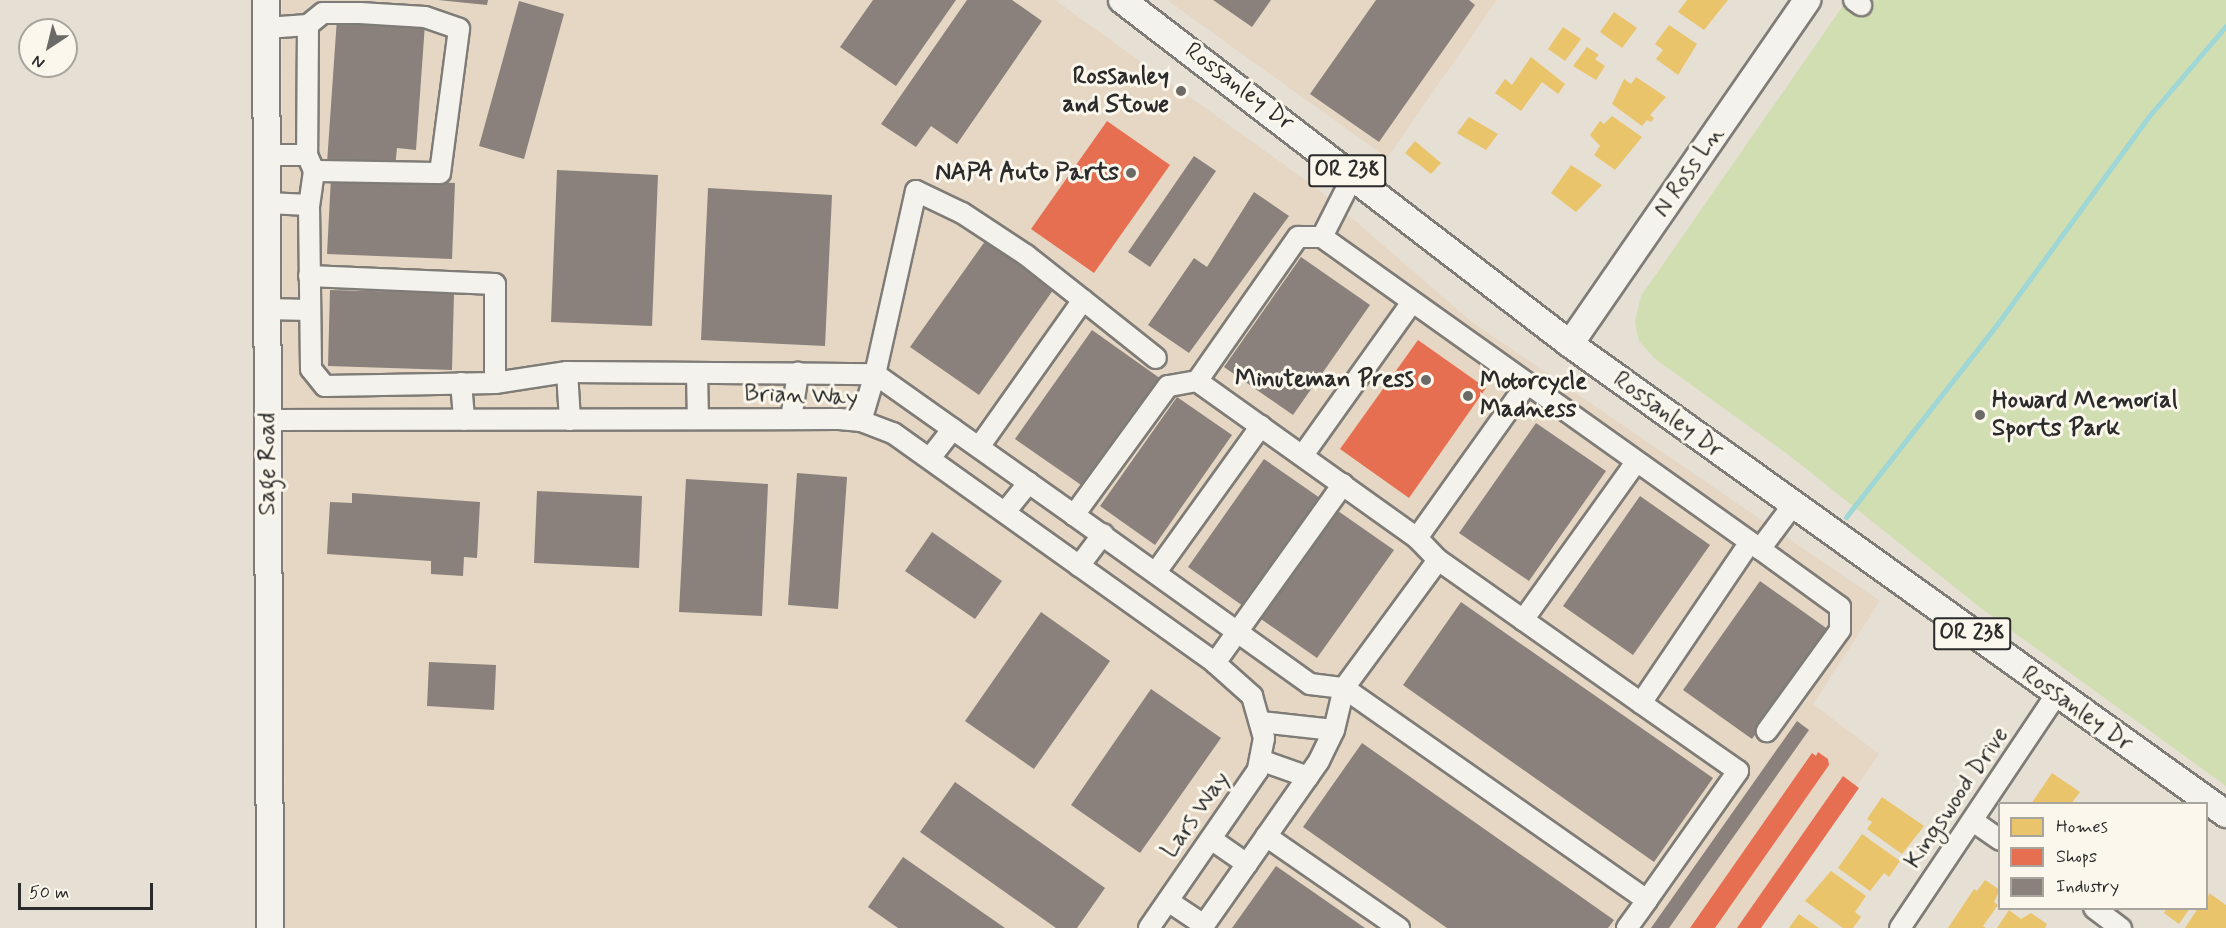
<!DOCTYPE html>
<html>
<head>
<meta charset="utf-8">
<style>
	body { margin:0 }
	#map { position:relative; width:2226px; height:928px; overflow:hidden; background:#e6dfd4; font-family:Mynerve,sans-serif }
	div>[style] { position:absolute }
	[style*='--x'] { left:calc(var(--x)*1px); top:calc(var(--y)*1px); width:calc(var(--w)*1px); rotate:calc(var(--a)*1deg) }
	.built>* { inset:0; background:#e5d7c4 }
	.green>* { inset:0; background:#d1deb1 }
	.homes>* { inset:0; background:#e9c46a }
	.shops>* { inset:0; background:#e76f51 }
	.industry>* { inset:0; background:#8a817c }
	.stream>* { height:5px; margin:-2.5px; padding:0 2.5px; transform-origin:2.5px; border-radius:2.5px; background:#9fd6d6 }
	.roads { filter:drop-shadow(2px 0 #7f7c77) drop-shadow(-2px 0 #7f7c77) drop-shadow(0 2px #7f7c77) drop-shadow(0 -2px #7f7c77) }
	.minor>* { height:20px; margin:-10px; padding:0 10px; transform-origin:10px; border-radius:10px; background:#f4f2ed }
	.major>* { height:26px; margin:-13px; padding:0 13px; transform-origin:13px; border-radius:13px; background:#f4f2ed }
	.dots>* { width:16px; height:16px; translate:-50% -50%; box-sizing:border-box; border:3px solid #fbf7ec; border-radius:50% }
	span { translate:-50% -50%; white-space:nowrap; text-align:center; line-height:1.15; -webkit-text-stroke:6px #fbf7ec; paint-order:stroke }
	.shield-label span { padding:2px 4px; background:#fbf7ec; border:2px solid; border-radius:4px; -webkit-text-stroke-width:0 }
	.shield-label { font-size:22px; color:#2b2b2b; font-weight:700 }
	.poi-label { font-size:24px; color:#2b2b2b; font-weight:700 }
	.right { translate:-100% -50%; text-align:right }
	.left { translate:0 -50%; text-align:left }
	.street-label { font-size:24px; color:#2b2b2b }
	.legend { position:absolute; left:1998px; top:802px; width:210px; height:108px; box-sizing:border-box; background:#fbf7ec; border:2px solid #a8a59f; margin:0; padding:8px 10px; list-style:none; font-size:18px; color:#2b2b2b }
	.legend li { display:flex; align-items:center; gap:12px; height:30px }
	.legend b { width:30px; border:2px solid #a8a59f }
	.north { position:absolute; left:18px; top:18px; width:60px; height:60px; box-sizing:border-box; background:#fbf7ec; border:2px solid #a8a59f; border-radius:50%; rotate:215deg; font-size:16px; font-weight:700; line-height:24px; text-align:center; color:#2b2b2b }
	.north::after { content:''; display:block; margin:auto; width:21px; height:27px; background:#6c6a66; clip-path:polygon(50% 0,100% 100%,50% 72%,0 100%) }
	.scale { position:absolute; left:18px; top:883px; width:135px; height:27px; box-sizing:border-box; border:3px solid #2b2b2b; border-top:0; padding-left:8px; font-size:18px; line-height:21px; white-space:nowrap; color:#2b2b2b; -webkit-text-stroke:4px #fbf7ec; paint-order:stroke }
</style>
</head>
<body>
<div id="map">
	<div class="built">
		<div style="clip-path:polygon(282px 0,1055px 0,1318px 189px,1472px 322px,1880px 601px,1813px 704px,1879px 754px,1757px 928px,285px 928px)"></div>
		<div style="clip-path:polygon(1167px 0,1497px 0,1387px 158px)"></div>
	</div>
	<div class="green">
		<div style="clip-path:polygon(1847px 0,2226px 0,2226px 786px,1982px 609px,1790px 456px,1654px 358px,1639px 341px,1635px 322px,1641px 296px)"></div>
	</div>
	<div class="homes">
		<div style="clip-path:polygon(1687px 0,1728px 0,1704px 30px,1678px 12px)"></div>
		<div style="clip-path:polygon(1614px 12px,1637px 28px,1622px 48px,1600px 32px)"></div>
		<div style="clip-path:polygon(1669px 25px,1697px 44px,1678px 75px,1656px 59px,1663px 50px,1655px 44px)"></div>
		<div style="clip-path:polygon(1563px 27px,1581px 39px,1565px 61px,1548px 49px)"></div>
		<div style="clip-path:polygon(1587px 47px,1599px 55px,1595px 59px,1605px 66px,1596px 80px,1573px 66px)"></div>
		<div style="clip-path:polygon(1531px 57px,1565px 84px,1558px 94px,1542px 82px,1521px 111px,1495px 93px,1505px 79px,1512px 85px)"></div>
		<div style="clip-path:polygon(1636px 77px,1666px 97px,1650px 115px,1654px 118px,1651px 122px,1647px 120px,1642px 126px,1612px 104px,1624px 79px,1631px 84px)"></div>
		<div style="clip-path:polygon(1612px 116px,1642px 137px,1615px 170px,1594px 155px,1600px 146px,1590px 135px,1600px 121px,1604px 124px)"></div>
		<div style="clip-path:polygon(1469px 117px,1498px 134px,1486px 150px,1457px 133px)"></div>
		<div style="clip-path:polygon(1415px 141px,1441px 163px,1431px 174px,1405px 153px)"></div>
		<div style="clip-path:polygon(1571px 165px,1602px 185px,1576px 212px,1551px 193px)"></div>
		<div style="clip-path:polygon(2052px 773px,2080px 792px,2071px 804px,2031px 804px)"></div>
		<div style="clip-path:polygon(1882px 797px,1924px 826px,1902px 854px,1867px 829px,1872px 822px,1867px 819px)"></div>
		<div style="clip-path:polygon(1862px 834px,1900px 861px,1889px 877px,1884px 873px,1870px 891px,1838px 868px)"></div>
		<div style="clip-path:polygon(1831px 871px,1866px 896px,1855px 912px,1861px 917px,1853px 928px,1843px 928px,1805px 901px)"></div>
		<div style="clip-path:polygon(1985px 880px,2000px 890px,1994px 902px,1998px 905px,1983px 926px,1986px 928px,1948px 928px,1974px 889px,1977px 891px)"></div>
		<div style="clip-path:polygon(2209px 893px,2226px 905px,2226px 928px,2185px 928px,2198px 908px,2206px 908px)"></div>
		<div style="clip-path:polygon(2167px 908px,2190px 908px,2179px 924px,2164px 913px)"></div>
		<div style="clip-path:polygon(2009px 910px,2021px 919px,2031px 913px,2047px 924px,2045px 928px,1997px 928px)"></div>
		<div style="clip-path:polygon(1799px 914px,1819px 928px,1789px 928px)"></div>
	</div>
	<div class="shops">
		<div style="clip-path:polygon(1107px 121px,1170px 165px,1094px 273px,1031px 229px)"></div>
		<div style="clip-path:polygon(1418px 340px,1486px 388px,1409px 498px,1340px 449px)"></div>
		<div style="clip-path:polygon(1818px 752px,1828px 759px,1829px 765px,1715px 928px,1690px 928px,1812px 753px,1816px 756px)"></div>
		<div style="clip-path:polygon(1843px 776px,1859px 788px,1761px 928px,1737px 928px)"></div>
	</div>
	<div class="industry">
		<div style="clip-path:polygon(438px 0,488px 0,487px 5px)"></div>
		<div style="clip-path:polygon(873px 0,956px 0,896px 86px,840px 47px)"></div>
		<div style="clip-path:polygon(967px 0,1012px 0,1042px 21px,957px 144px,931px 126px,916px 147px,881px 124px)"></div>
		<div style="clip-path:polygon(1213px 0,1271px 0,1252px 27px)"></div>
		<div style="clip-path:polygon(1376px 0,1469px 0,1475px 5px,1379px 142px,1310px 94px)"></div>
		<div style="clip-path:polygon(519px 1px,564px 14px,524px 159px,479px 146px)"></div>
		<div style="clip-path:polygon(337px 18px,425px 24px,416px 150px,397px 148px,395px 168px,327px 163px)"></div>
		<div style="clip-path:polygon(1194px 156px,1216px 171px,1150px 267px,1128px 252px)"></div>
		<div style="clip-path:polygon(557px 170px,658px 175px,652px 326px,551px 322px)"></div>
		<div style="clip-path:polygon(331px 177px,455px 183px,452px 259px,327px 254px)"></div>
		<div style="clip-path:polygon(708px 188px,832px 195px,825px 346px,701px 340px)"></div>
		<div style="clip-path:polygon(1254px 192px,1289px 216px,1189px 353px,1148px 325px,1194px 258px,1207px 267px)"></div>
		<div style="clip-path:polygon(988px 237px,1056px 286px,979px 395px,910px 347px)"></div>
		<div style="clip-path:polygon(1301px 257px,1370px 305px,1293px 415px,1224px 367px)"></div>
		<div style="clip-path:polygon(330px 290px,454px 293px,452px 370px,328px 366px)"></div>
		<div style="clip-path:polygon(1092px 330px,1161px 379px,1084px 487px,1015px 439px)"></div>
		<div style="clip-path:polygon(1177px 397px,1232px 435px,1155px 545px,1100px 506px)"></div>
		<div style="clip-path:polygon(1536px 423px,1606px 471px,1529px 581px,1459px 533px)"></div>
		<div style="clip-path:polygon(1264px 459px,1320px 498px,1243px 606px,1188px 567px)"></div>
		<div style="clip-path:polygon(797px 473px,847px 477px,838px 609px,788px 605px)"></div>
		<div style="clip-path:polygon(686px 479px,768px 484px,762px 616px,679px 612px)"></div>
		<div style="clip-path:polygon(537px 491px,642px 496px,639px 568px,534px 563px)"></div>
		<div style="clip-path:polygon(352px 493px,480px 502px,477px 558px,464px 557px,463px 576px,431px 574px,431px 561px,327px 554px,330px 502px,352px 503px)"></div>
		<div style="clip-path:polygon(1640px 496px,1710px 545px,1633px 655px,1563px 606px)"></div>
		<div style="clip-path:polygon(1338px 511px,1394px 550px,1317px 658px,1261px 619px)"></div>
		<div style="clip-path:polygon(932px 532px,1002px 581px,975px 619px,905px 571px)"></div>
		<div style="clip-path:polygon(1760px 581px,1829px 630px,1752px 739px,1683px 690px)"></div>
		<div style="clip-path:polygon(1461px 602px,1713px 778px,1654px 862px,1403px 685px)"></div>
		<div style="clip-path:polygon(1041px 612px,1110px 661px,1034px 769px,965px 721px)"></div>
		<div style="clip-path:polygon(429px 662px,496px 665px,494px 710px,427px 706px)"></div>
		<div style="clip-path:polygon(1151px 689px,1221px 738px,1140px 853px,1071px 805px)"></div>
		<div style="clip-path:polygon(1797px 721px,1809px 730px,1669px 928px,1651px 928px)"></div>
		<div style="clip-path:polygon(1362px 743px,1614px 920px,1608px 928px,1447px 928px,1303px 827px)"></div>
		<div style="clip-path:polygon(955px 782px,1105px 888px,1077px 928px,1056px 928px,920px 832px)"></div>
		<div style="clip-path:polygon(903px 857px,1005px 928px,898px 928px,868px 907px)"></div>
		<div style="clip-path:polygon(1276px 866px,1365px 928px,1232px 928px)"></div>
	</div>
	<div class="stream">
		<div style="--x:1846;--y:517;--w:246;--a:-51.9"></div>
		<div style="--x:1998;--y:323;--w:256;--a:-53.9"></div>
		<div style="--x:2149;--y:116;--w:118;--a:-49.5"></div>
	</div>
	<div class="roads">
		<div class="minor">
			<div style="--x:1854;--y:0;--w:9;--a:36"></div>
			<div style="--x:308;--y:25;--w:19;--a:-39"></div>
			<div style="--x:323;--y:13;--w:37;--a:0"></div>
			<div style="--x:360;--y:13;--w:65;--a:3.5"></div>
			<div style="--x:425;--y:17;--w:36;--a:19"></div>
			<div style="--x:459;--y:29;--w:145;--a:97.5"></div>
			<div style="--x:440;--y:173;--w:126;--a:-179.1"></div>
			<div style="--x:266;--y:28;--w:42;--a:-4.1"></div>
			<div style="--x:308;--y:25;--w:130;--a:90.4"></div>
			<div style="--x:307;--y:155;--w:17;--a:66"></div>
			<div style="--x:314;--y:171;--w:34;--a:98"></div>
			<div style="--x:309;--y:205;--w:164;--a:89.3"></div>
			<div style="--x:311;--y:369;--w:22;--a:51"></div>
			<div style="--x:325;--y:386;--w:170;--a:-1"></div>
			<div style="--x:495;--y:383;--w:73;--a:-8.7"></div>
			<div style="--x:567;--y:372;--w:308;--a:0.4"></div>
			<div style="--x:875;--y:374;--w:49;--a:106.6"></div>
			<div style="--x:268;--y:155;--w:39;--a:0"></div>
			<div style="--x:1353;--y:176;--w:68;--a:116.9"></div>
			<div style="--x:1322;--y:237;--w:538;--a:35.46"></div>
			<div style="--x:1760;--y:549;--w:55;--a:-53.1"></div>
			<div style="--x:267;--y:203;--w:42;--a:2.7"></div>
			<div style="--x:1322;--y:237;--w:24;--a:180"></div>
			<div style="--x:1298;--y:237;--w:176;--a:125"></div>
			<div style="--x:1197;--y:381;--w:270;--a:35.5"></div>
			<div style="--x:1417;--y:538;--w:30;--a:46"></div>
			<div style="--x:309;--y:276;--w:186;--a:2.5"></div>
			<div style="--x:495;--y:284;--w:99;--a:90"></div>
			<div style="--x:1083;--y:300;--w:93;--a:38.5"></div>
			<div style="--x:267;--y:309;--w:42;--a:1.4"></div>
			<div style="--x:567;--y:372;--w:48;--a:86.4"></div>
			<div style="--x:697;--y:373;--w:46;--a:88.8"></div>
			<div style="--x:1197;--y:381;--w:29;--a:170"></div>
			<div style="--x:1168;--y:386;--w:160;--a:126.1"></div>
			<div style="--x:1074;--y:515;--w:290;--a:35.6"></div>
			<div style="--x:1310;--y:684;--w:34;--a:7"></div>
			<div style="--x:1344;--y:688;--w:43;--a:103.4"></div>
			<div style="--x:1334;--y:730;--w:34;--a:116"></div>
			<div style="--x:1319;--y:761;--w:204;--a:125"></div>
			<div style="--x:461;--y:383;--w:37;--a:85"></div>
			<div style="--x:791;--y:419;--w:47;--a:-81.3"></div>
			<div style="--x:268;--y:420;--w:571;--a:-0.1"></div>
			<div style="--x:839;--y:419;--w:22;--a:5"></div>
			<div style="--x:861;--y:421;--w:34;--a:21"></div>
			<div style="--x:893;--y:433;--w:396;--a:35.5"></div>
			<div style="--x:1215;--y:663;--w:50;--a:41.7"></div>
			<div style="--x:1252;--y:696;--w:44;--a:74.1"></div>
			<div style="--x:1264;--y:738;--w:33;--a:101"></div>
			<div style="--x:1258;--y:770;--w:192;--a:124.6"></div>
			<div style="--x:979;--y:447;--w:180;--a:-54.7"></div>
			<div style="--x:1083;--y:300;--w:73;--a:-141.7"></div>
			<div style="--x:1026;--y:255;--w:77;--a:-146.7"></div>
			<div style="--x:962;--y:213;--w:51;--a:-154.4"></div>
			<div style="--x:916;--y:191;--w:188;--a:102.6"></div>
			<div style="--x:875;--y:374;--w:244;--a:35.3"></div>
			<div style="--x:1303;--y:455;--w:188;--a:-54.5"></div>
			<div style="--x:930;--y:458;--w:37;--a:-52"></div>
			<div style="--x:1005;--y:512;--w:38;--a:-51"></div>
			<div style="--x:1417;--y:538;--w:189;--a:-54.5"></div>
			<div style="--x:1760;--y:549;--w:99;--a:35.9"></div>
			<div style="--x:1840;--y:607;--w:23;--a:90"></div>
			<div style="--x:1840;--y:630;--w:125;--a:125.9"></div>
			<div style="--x:1079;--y:566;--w:40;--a:-53"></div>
			<div style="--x:1156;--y:572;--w:180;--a:-54.3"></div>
			<div style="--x:1523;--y:620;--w:194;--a:-54.4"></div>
			<div style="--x:1215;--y:663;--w:220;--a:-54.4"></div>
			<div style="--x:1641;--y:703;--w:248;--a:-144.8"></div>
			<div style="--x:1438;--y:560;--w:159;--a:126.3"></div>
			<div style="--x:1344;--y:688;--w:370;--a:35"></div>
			<div style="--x:1647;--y:900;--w:158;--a:-54.8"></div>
			<div style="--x:1738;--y:771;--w:118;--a:-145"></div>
			<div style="--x:1641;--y:703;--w:194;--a:-55.9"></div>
			<div style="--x:1261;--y:722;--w:73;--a:6.3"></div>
			<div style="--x:1260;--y:760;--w:51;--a:19.5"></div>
			<div style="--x:1973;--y:821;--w:33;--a:35"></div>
			<div style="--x:1266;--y:836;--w:162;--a:34.7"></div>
			<div style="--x:1211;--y:839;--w:44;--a:34.8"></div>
			<div style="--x:1168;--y:901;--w:43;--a:33.7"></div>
			<div style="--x:2094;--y:908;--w:34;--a:37"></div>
			<div style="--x:1627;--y:928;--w:34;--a:-54"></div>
			<div style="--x:1900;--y:928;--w:280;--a:-56.2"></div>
		</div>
		<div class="major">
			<div style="--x:266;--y:0;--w:928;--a:89.75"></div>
			<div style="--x:1122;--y:0;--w:565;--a:37.52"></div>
			<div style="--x:1570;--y:344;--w:807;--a:35.62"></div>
			<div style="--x:1570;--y:344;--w:418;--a:-55.4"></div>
		</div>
	</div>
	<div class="dots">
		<div style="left:1181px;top:91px;background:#6c6a66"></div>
		<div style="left:1131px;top:173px;background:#6c6a66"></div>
		<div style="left:1426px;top:380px;background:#6c6a66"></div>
		<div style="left:1468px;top:396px;background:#6c6a66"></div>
		<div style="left:1980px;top:415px;background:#6c6a66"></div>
	</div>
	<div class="shield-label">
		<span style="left:1347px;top:171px">OR 238</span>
		<span style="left:1972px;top:634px">OR 238</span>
	</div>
	<div class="poi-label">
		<span class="right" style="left:1169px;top:91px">Rossanley<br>and Stowe</span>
		<span class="right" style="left:1119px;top:173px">NAPA Auto Parts</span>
		<span class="right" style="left:1414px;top:380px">Minuteman Press</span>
		<span class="left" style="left:1480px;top:396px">Motorcycle<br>Madness</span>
		<span class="left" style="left:1992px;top:415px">Howard Memorial<br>Sports Park</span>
	</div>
	<div class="street-label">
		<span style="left:1239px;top:87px;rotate:37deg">Rossanley Dr</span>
		<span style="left:1689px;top:172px;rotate:-55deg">N Ross Ln</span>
		<span style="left:801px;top:396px;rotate:2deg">Brian Way</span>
		<span style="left:1668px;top:415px;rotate:36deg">Rossanley Dr</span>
		<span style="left:268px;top:464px;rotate:-90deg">Sage Road</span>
		<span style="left:2077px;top:709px;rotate:35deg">Rossanley Dr</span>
		<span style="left:1957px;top:798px;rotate:-56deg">Kingswood Drive</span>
		<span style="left:1196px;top:815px;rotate:-55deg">Lars Way</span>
	</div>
	<ul class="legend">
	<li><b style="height:16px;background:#e9c46a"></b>Homes</li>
	<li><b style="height:16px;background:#e76f51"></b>Shops</li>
	<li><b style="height:16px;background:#8a817c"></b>Industry</li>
	</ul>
	<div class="north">N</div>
	<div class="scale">50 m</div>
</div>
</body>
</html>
